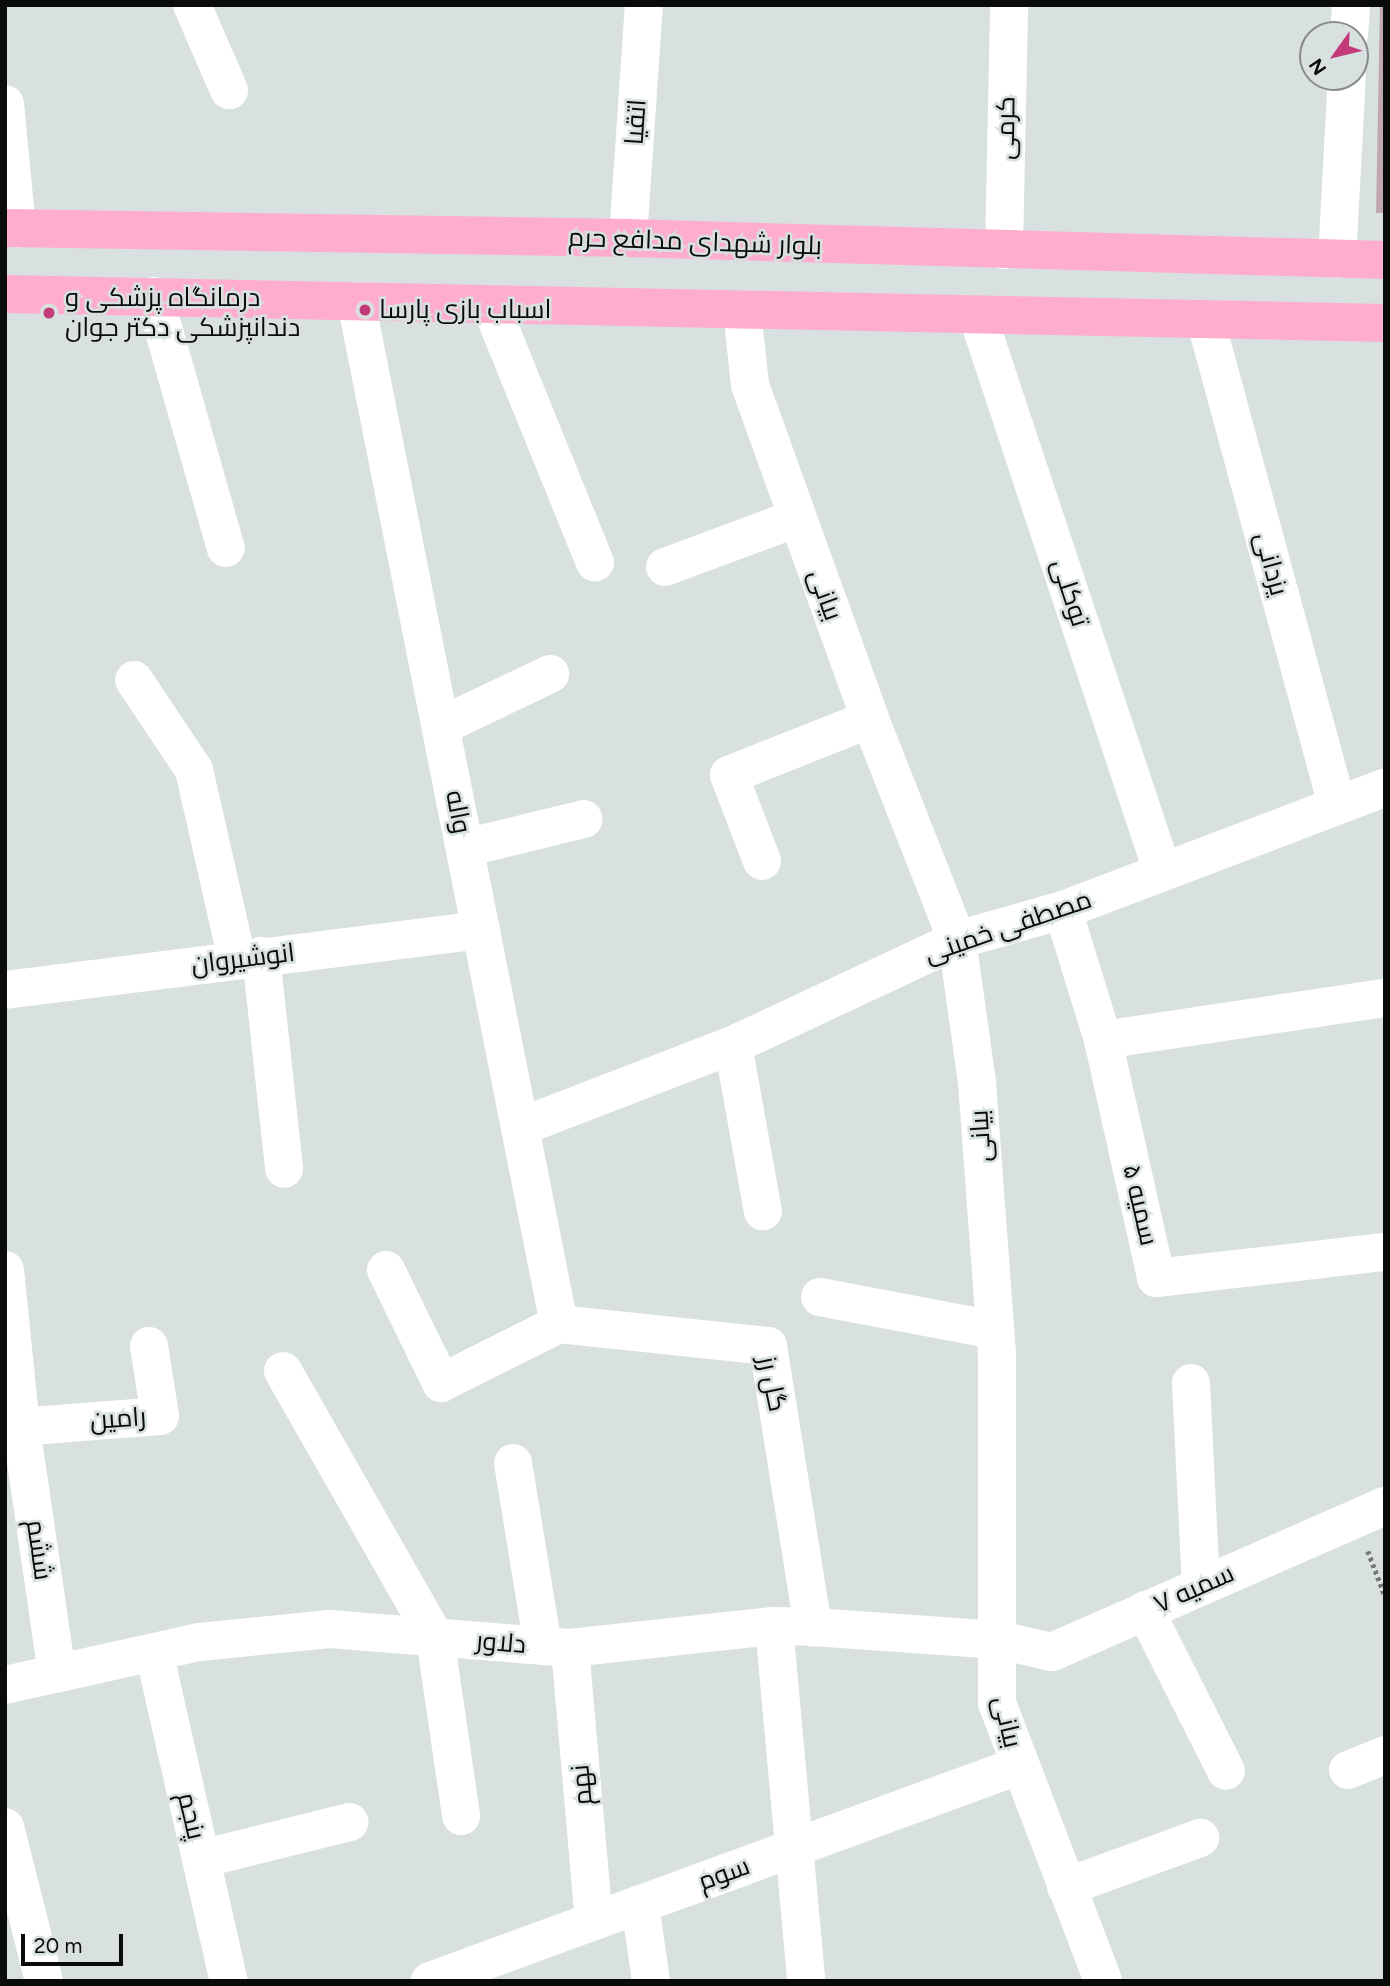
<!DOCTYPE html>
<html>
<head>
<meta charset="utf-8">
<style>
	body { margin:0 }
	#map { position:relative; width:1390px; height:1986px; overflow:hidden; background:#d9e0e0; font-family:Figtree,Cairo,sans-serif }
	div>[style] { position:absolute }
	[style*='--x'] { left:calc(var(--x)*1px); top:calc(var(--y)*1px); width:calc(var(--w)*1px); rotate:calc(var(--a)*1deg) }
	.green>* { inset:0; background:#c1a8b0 }
	.path>* { height:4.5px; margin-top:-2.25px; transform-origin:0; background:repeating-linear-gradient(90deg,#727777 0 3.5px,transparent 0 7px) }
	.minor>* { height:38px; margin:-19px; padding:0 19px; transform-origin:19px; border-radius:19px; background:#fff }
	.major>* { height:38px; margin:-19px; padding:0 19px; transform-origin:19px; border-radius:19px; background:#feadce }
	.dots>* { width:19px; height:19px; translate:-50% -50%; box-sizing:border-box; border:4px solid #d9e0e0; border-radius:50% }
	span { translate:-50% -50%; white-space:nowrap; text-align:center; line-height:1.15; -webkit-text-stroke:5px #d9e0e0; paint-order:stroke }
	.street-label { font-size:26px; color:#090c0b }
	.poi-label { font-size:26px; color:#090c0b }
	.left { translate:0 -50%; text-align:left }
	.frame { position:absolute; inset:0; border:7px solid #090c0b; pointer-events:none }
	.north { position:absolute; left:1299px; top:21px; width:70px; height:70px; box-sizing:border-box; background:#d9e0e0; border:2px solid #868b8b; border-radius:50%; rotate:236deg; font-size:19px; font-weight:700; line-height:28px; text-align:center; color:#090c0b }
	.north::after { content:''; display:block; margin:auto; width:24px; height:32px; background:#c23a78; clip-path:polygon(50% 0,100% 100%,50% 72%,0 100%) }
	.scale { position:absolute; left:21px; top:1934px; width:102px; height:32px; box-sizing:border-box; border:4px solid #090c0b; border-top:0; padding-left:9px; font-size:21px; line-height:24px; white-space:nowrap; color:#090c0b; -webkit-text-stroke:5px #d9e0e0; paint-order:stroke }
</style>
</head>
<body>
<div id="map">
	<div class="green">
		<div style="clip-path:polygon(1380px 5px,1385px 5px,1385px 213px,1376px 213px)"></div>
	</div>
	<div class="path">
		<div style="--x:1368;--y:1551;--w:48;--a:69.3"></div>
	</div>
	<div class="minor">
		<div style="--x:192;--y:5;--w:93;--a:66.5"></div>
		<div style="--x:1349;--y:35;--w:30;--a:-86"></div>
		<div style="--x:5;--y:104;--w:125;--a:84.5"></div>
		<div style="--x:628;--y:238;--w:234;--a:-86.1"></div>
		<div style="--x:1004;--y:250;--w:245;--a:-88.8"></div>
		<div style="--x:1337;--y:259;--w:182;--a:-86.9"></div>
		<div style="--x:154;--y:296;--w:262;--a:74.1"></div>
		<div style="--x:356;--y:301;--w:1043;--a:78.78"></div>
		<div style="--x:490;--y:304;--w:279;--a:67.9"></div>
		<div style="--x:742;--y:311;--w:74;--a:83.8"></div>
		<div style="--x:750;--y:385;--w:355;--a:70.2"></div>
		<div style="--x:870;--y:719;--w:238;--a:68.5"></div>
		<div style="--x:957;--y:940;--w:143;--a:82"></div>
		<div style="--x:977;--y:1082;--w:275;--a:85.8"></div>
		<div style="--x:997;--y:1356;--w:347;--a:90"></div>
		<div style="--x:997;--y:1703;--w:298;--a:69.1"></div>
		<div style="--x:978;--y:317;--w:583;--a:71.6"></div>
		<div style="--x:1206;--y:322;--w:500;--a:74.83"></div>
		<div style="--x:665;--y:567;--w:141;--a:-20.4"></div>
		<div style="--x:134;--y:680;--w:108;--a:56.3"></div>
		<div style="--x:194;--y:770;--w:194;--a:77.2"></div>
		<div style="--x:441;--y:726;--w:121;--a:-25.5"></div>
		<div style="--x:465;--y:848;--w:122;--a:-13.7"></div>
		<div style="--x:762;--y:861;--w:92;--a:-111"></div>
		<div style="--x:729;--y:775;--w:152;--a:-21.7"></div>
		<div style="--x:1063;--y:910;--w:136;--a:72.9"></div>
		<div style="--x:1103;--y:1040;--w:244;--a:77.4"></div>
		<div style="--x:1156;--y:1278;--w:230;--a:-6.5"></div>
		<div style="--x:261;--y:956;--w:214;--a:83.8"></div>
		<div style="--x:5;--y:990;--w:480;--a:-7.2"></div>
		<div style="--x:1103;--y:1040;--w:285;--a:-8.5"></div>
		<div style="--x:733;--y:1045;--w:169;--a:79.8"></div>
		<div style="--x:520;--y:1127;--w:228;--a:-21.1"></div>
		<div style="--x:733;--y:1045;--w:247;--a:-25.1"></div>
		<div style="--x:957;--y:940;--w:110;--a:-15.8"></div>
		<div style="--x:1063;--y:910;--w:344;--a:-20.8"></div>
		<div style="--x:5;--y:1270;--w:158;--a:84.2"></div>
		<div style="--x:21;--y:1427;--w:249;--a:81.7"></div>
		<div style="--x:386;--y:1270;--w:126;--a:64"></div>
		<div style="--x:441;--y:1383;--w:132;--a:-26.6"></div>
		<div style="--x:820;--y:1297;--w:178;--a:10.7"></div>
		<div style="--x:559;--y:1324;--w:210;--a:6"></div>
		<div style="--x:768;--y:1346;--w:285;--a:80.9"></div>
		<div style="--x:283;--y:1371;--w:306;--a:60.3"></div>
		<div style="--x:435;--y:1637;--w:181;--a:81.7"></div>
		<div style="--x:1191;--y:1383;--w:202;--a:87.2"></div>
		<div style="--x:5;--y:1428;--w:155;--a:-4.4"></div>
		<div style="--x:160;--y:1416;--w:71;--a:-98.9"></div>
		<div style="--x:513;--y:1463;--w:185;--a:80.7"></div>
		<div style="--x:1145;--y:1610;--w:180;--a:63.3"></div>
		<div style="--x:774;--y:1626;--w:356;--a:84.8"></div>
		<div style="--x:570;--y:1648;--w:274;--a:85"></div>
		<div style="--x:154;--y:1652;--w:337;--a:77.2"></div>
		<div style="--x:5;--y:1685;--w:199;--a:-12.5"></div>
		<div style="--x:199;--y:1642;--w:131;--a:-5.7"></div>
		<div style="--x:329;--y:1629;--w:242;--a:4.5"></div>
		<div style="--x:570;--y:1648;--w:205;--a:-6.2"></div>
		<div style="--x:774;--y:1626;--w:39;--a:1"></div>
		<div style="--x:813;--y:1627;--w:187;--a:4"></div>
		<div style="--x:1000;--y:1640;--w:53;--a:13"></div>
		<div style="--x:1052;--y:1652;--w:364;--a:-23.7"></div>
		<div style="--x:1348;--y:1770;--w:40;--a:-22"></div>
		<div style="--x:5;--y:1827;--w:159;--a:75.8"></div>
		<div style="--x:201;--y:1859;--w:153;--a:-14"></div>
		<div style="--x:1066;--y:1887;--w:143;--a:-20.1"></div>
		<div style="--x:640;--y:1904;--w:78;--a:81.9"></div>
		<div style="--x:430;--y:1981;--w:626;--a:-20.08"></div>
	</div>
	<div class="major">
		<div style="--x:5;--y:228;--w:623;--a:0.92"></div>
		<div style="--x:628;--y:238;--w:757;--a:1.66"></div>
		<div style="--x:5;--y:294;--w:1380;--a:1.2"></div>
	</div>
	<div class="dots">
		<div style="left:365px;top:310px;background:#c23a78"></div>
		<div style="left:49px;top:313px;background:#c23a78"></div>
	</div>
	<div class="street-label">
		<span style="left:636px;top:122px;rotate:-86deg">اتقیا</span>
		<span style="left:1006px;top:128px;rotate:-89deg">کرمی</span>
		<span style="left:695px;top:242px;rotate:2deg">بلوار شهدای مدافع حرم</span>
		<span style="left:1271px;top:564px;rotate:75deg">یزدانی</span>
		<span style="left:1070px;top:593px;rotate:72deg">توکلی</span>
		<span style="left:825px;top:595px;rotate:70deg">بیانی</span>
		<span style="left:458px;top:812px;rotate:79deg">واله</span>
		<span style="left:1008px;top:927px;rotate:-19deg">مصطفی خمینی</span>
		<span style="left:243px;top:959px;rotate:-7deg">انوشیروان</span>
		<span style="left:981px;top:1136px;rotate:-94deg">بیانی</span>
		<span style="left:1140px;top:1205px;rotate:77deg">سمیه ۵</span>
		<span style="left:772px;top:1384px;rotate:78deg">گل رز</span>
		<span style="left:118px;top:1419px;rotate:-4deg">رامین</span>
		<span style="left:39px;top:1550px;rotate:82deg">ششم</span>
		<span style="left:1194px;top:1589px;rotate:-24deg">سمیه ۷</span>
		<span style="left:501px;top:1643px;rotate:5deg">دلاور</span>
		<span style="left:1007px;top:1722px;rotate:77deg">بیانی</span>
		<span style="left:582px;top:1785px;rotate:-95deg">نهم</span>
		<span style="left:191px;top:1816px;rotate:77deg">پنجم</span>
		<span style="left:724px;top:1874px;rotate:-20deg">سوم</span>
	</div>
	<div class="poi-label">
		<span class="left" style="left:65px;top:313px">درمانگاه پزشکی و<br>دندانپزشکی دکتر جوان</span>
		<span class="left" style="left:379px;top:310px">اسباب بازی پارسا</span>
	</div>
	<div class="frame"></div>
	<div class="north">N</div>
	<div class="scale">20 m</div>
</div>
</body>
</html>
